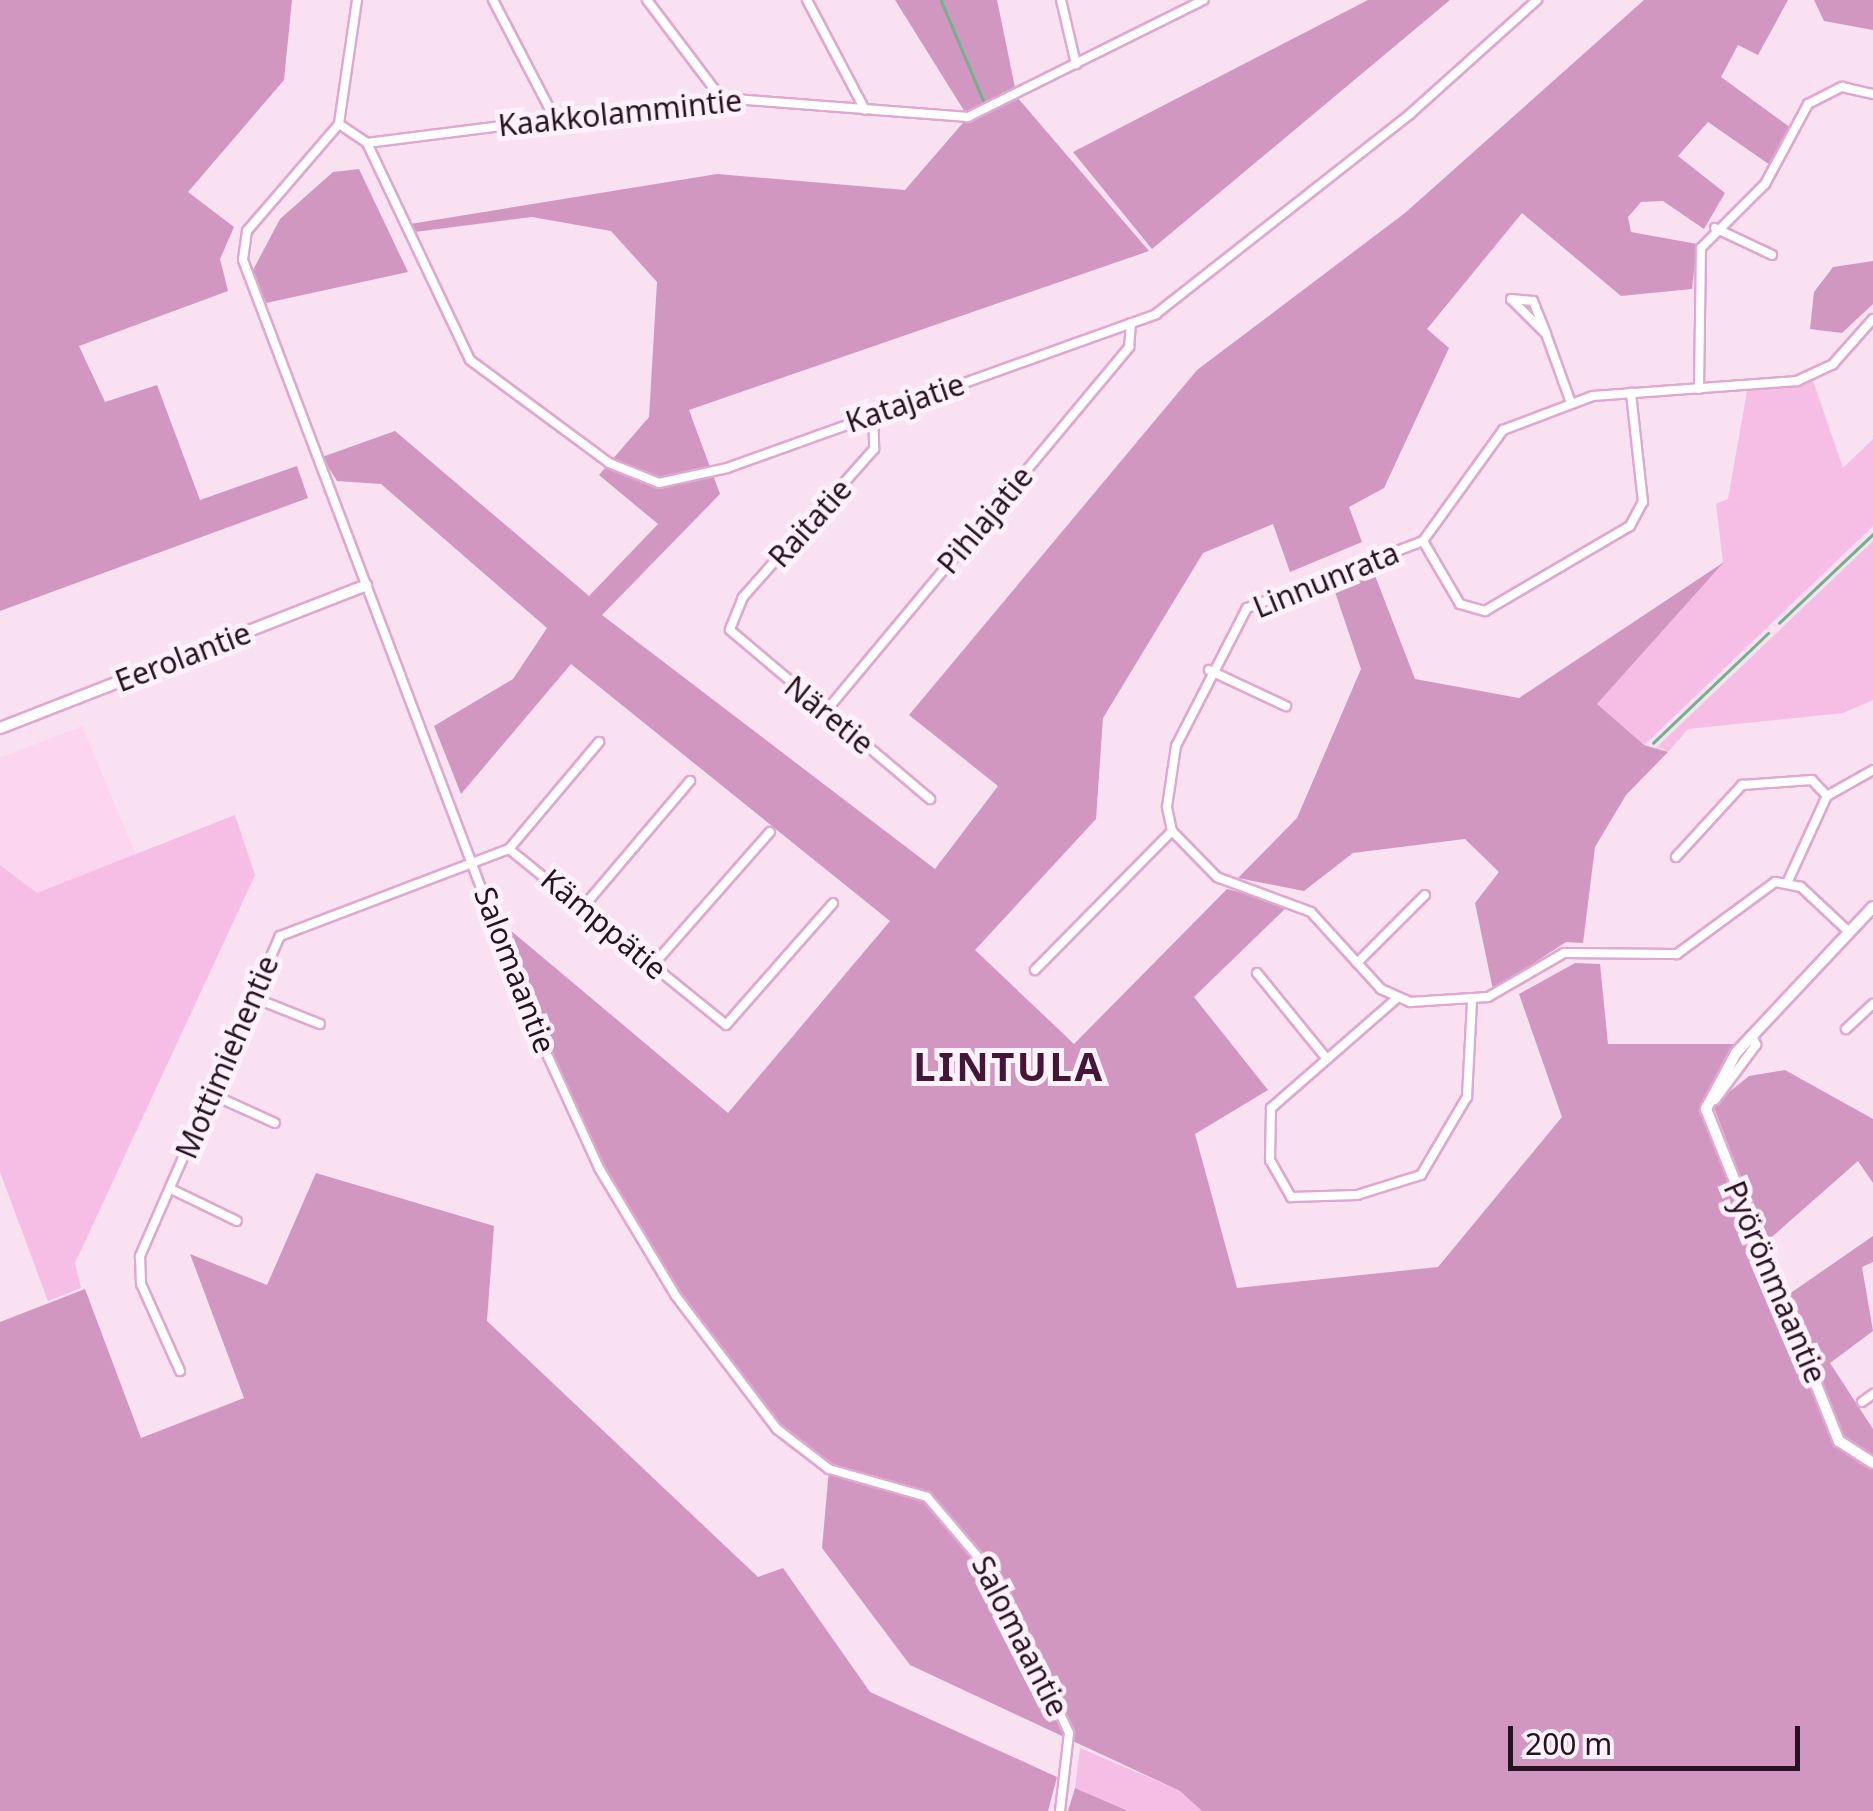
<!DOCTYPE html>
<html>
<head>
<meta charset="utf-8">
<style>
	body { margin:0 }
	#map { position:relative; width:1873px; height:1811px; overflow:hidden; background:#f9e1f1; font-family:"Noto Sans",sans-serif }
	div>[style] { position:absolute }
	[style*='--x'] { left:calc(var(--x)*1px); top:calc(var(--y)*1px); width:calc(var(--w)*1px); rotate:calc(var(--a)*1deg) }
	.built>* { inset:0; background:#fcd5f0 }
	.green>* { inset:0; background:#f6bde5 }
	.forest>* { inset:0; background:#d297c1 }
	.stream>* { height:2.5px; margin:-1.25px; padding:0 1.25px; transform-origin:1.25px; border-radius:1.25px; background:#6fb38c }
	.roads { filter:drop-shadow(2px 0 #e0a7cf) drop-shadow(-2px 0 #e0a7cf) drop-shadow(0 2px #e0a7cf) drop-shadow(0 -2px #e0a7cf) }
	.minor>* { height:8px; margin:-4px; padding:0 4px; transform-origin:4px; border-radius:4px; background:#fff }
	.tertiary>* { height:10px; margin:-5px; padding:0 5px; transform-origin:5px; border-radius:5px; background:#fff }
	span { translate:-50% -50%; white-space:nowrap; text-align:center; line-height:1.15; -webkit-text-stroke:10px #fff2fa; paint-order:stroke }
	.street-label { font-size:30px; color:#261221 }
	.district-label { font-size:40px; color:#441739; font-weight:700; letter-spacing:2.5px }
	.scale { position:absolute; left:1508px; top:1726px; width:292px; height:45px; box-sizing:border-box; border:5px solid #261221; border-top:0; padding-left:12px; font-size:30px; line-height:35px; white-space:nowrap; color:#261221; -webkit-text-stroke:8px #fff2fa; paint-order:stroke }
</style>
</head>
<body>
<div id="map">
	<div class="built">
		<div style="clip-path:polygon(82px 726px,136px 855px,37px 893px,0 865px,0 758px)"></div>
	</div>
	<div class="green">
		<div style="clip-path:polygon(1813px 381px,1843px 468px,1873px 439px,1873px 526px,1644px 745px,1596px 705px,1723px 562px,1716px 504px,1728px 499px,1747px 391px)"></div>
		<div style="clip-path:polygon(1873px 541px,1873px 700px,1843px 713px,1688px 729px,1668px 752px,1658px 746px)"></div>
		<div style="clip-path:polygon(235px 815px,255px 875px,75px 1263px,81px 1288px,48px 1301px,0 1172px,0 865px,37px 893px)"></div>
		<div style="clip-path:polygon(1080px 1748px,1180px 1791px,1202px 1811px,1128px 1811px,1075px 1788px)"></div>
	</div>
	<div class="forest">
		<div style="clip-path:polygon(0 0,292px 0,284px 80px,188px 192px,234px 227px,220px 259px,228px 291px,79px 346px,105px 402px,157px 385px,200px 500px,297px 466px,308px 498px,0 611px)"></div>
		<div style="clip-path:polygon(895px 0,997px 0,1017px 97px,1149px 251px,689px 410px,720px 494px,602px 615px,935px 869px,998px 786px,909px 715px,1197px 370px,1405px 213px,1644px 0,1788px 0,1758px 55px,1738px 45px,1721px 77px,1791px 128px,1770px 165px,1708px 122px,1678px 156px,1725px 193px,1704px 229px,1663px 201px,1641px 202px,1628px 217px,1631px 232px,1697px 244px,1692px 289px,1621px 296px,1522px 213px,1427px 329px,1449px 348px,1384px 488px,1349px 507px,1362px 542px,1290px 572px,1273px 524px,1203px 553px,1103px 718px,1096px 819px,975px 950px,1074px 1044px,1227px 889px,1289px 905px,1194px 997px,1268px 1090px,1195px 1134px,1237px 1288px,1438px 1267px,1562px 1117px,1519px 994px,1575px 963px,1600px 964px,1608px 1044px,1744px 1044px,1706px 1109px,1751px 1211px,1774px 1295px,1835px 1419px,1782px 1299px,1873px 1236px,1873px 1262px,1862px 1267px,1873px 1331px,1830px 1363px,1873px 1429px,1873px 1459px,1844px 1440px,1850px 1455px,1873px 1461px,1873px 1811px,1202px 1811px,1180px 1791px,910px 1665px,822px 1548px,829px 1469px,777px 1429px,720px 1360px,599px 1168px,490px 913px,728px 1113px,890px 921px,571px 664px,461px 794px,434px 726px,513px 679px,547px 628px,381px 484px,337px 481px,322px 457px,395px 431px,589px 596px,658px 524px,599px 475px,649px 417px,657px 282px,611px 231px,532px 217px,407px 233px,404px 225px,717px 174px,905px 190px,968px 117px)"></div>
		<div style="clip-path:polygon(1368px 0,1450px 0,1152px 249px,1073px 152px)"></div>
		<div style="clip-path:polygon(1814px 0,1873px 0,1873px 30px,1824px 21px)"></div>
		<div style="clip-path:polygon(359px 169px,408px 272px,266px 303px,253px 270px,280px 219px,333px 172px)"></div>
		<div style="clip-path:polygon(1873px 261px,1873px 304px,1842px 333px,1810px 329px,1814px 292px,1833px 267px)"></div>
		<div style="clip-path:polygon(1724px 562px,1597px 704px,1644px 745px,1668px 752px,1626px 795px,1595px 847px,1583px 943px,1566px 942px,1493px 990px,1475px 903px,1499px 872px,1465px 839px,1353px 853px,1304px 891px,1238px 878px,1297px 818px,1361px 669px,1333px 586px,1374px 573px,1415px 679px,1519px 698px)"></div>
		<div style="clip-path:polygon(1785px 1070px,1873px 1119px,1873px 1183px,1858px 1161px,1766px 1242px,1713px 1105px,1749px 1076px)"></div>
		<div style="clip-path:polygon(316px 1173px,494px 1226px,487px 1321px,758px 1577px,783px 1568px,870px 1692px,1057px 1777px,1048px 1811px,0 1811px,0 1322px,85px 1289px,141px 1438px,244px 1398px,190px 1254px,267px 1285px)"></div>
		<div style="clip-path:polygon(1075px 1788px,1128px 1811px,1068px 1811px)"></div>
	</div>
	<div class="stream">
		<div style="--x:941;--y:0;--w:113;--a:67.1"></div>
		<div style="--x:1779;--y:623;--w:129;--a:-43.4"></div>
		<div style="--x:1653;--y:743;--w:159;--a:-43.7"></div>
	</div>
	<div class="roads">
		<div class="minor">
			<div style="--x:357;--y:0;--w:125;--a:98.3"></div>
			<div style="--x:339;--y:124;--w:141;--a:130.7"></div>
			<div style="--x:247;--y:231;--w:29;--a:98"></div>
			<div style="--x:243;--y:260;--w:810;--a:69.24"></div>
			<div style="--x:530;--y:1017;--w:166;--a:65.4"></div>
			<div style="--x:599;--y:1168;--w:149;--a:59"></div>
			<div style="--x:676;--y:1296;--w:167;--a:52.8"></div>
			<div style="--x:777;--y:1429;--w:66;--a:37.6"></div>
			<div style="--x:829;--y:1469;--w:102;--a:15.9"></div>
			<div style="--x:927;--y:1497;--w:111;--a:49.7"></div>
			<div style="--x:999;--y:1582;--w:166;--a:65.1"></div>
			<div style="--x:1069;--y:1733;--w:79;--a:96.6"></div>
			<div style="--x:493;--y:0;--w:132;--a:62.5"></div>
			<div style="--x:647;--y:0;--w:123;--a:52.9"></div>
			<div style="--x:807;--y:0;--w:124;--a:62.2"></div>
			<div style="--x:1061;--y:0;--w:66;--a:76.8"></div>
			<div style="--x:339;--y:124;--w:34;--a:34"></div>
			<div style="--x:367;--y:143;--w:240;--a:64.6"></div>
			<div style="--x:470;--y:360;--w:173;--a:36.5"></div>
			<div style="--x:609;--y:463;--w:54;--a:21.8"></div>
			<div style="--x:659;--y:483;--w:70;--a:-12.4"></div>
			<div style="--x:727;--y:468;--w:456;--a:-19.7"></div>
			<div style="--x:1156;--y:314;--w:323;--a:-38.2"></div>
			<div style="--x:1410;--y:114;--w:171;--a:-41.9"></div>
			<div style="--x:367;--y:143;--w:357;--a:-7.2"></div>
			<div style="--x:721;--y:98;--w:248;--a:4.4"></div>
			<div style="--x:968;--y:117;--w:263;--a:-26.4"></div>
			<div style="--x:1715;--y:228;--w:63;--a:25.3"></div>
			<div style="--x:1546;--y:334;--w:49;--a:-135"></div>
			<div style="--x:1511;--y:299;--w:22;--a:5"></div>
			<div style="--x:1533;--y:301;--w:35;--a:68"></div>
			<div style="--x:1546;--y:334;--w:73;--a:70.1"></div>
			<div style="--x:1699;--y:389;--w:141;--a:-89.2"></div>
			<div style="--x:1701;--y:248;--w:91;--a:-45"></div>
			<div style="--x:1765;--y:184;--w:91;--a:-61.7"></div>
			<div style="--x:1808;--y:104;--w:38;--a:-27"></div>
			<div style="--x:1842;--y:87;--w:32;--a:13"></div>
			<div style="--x:873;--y:413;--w:36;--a:88"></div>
			<div style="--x:874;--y:449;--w:198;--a:131.5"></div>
			<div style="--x:743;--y:597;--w:35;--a:112"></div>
			<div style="--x:730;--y:630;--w:262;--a:40.2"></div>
			<div style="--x:1423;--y:541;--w:73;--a:59.6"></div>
			<div style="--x:1460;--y:604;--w:26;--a:16"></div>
			<div style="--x:1485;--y:611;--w:168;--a:-30.4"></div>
			<div style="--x:1630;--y:526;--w:27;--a:-62"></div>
			<div style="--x:1643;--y:502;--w:110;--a:-96.3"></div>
			<div style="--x:1209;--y:670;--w:85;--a:25.1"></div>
			<div style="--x:826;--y:711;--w:474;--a:-50.2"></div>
			<div style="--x:1129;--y:347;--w:24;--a:-85"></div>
			<div style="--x:509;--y:849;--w:140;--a:-49.9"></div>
			<div style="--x:1676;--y:857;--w:98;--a:-47.5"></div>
			<div style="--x:1742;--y:785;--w:70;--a:-4.1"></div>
			<div style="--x:1812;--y:780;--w:22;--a:47"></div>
			<div style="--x:1788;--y:881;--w:94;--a:-65.4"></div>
			<div style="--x:1827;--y:796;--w:53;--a:-29.5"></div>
			<div style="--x:584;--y:906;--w:164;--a:-49.7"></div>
			<div style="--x:1849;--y:932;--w:66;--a:-136.8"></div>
			<div style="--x:1801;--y:887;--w:26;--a:-169"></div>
			<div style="--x:1775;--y:882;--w:122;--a:143.7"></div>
			<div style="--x:1677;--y:954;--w:113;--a:-179.5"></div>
			<div style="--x:1564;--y:953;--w:88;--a:149.9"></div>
			<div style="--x:1488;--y:997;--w:78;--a:176.3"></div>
			<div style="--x:1410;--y:1002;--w:32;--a:-156"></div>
			<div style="--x:1381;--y:989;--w:104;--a:-132.3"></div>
			<div style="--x:1311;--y:912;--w:100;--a:-159.6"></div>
			<div style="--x:1217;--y:877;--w:64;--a:-134.4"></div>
			<div style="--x:1172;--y:831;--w:25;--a:-102"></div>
			<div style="--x:1167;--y:807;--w:62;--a:-81.6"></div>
			<div style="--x:1176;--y:746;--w:155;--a:-62.8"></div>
			<div style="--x:1247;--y:608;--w:188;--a:-20.8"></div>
			<div style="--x:1423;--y:541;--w:137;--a:-54.2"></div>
			<div style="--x:1503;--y:430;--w:96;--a:-20.7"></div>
			<div style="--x:1593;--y:396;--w:205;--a:-4.2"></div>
			<div style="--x:1797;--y:381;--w:40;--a:-25"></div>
			<div style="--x:1833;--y:364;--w:60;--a:-48.4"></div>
			<div style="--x:1357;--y:963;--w:96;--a:-45"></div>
			<div style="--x:653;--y:965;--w:177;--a:-48.7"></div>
			<div style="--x:1035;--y:970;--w:195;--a:-45.4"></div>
			<div style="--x:1257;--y:973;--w:111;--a:50.9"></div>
			<div style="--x:252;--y:997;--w:73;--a:21.7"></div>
			<div style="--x:1396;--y:999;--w:166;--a:138.9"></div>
			<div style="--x:1271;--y:1108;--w:52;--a:91.1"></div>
			<div style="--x:1270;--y:1160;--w:43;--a:60.4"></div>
			<div style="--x:1291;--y:1197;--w:66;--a:-1.7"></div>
			<div style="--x:1357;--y:1195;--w:67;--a:-17.4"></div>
			<div style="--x:1421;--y:1175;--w:91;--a:-59.5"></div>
			<div style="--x:1467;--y:1097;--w:97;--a:-87"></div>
			<div style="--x:1846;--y:1029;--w:37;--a:-43"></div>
			<div style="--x:211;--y:1094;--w:70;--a:24.4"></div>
			<div style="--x:1715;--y:1100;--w:69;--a:-53.3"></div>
			<div style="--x:1756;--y:1045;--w:11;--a:-112"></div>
			<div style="--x:171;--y:1189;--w:73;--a:25.9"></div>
			<div style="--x:180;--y:1371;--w:95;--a:-114.1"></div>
			<div style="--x:141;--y:1284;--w:28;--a:-92"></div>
			<div style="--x:140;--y:1256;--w:349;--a:-66.4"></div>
			<div style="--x:280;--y:936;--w:245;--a:-20.8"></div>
			<div style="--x:509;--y:849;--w:279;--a:39"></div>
			<div style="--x:726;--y:1025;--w:162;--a:-48.7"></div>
			<div style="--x:1862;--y:1402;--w:14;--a:-36"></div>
		</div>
		<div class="tertiary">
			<div style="--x:0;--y:728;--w:393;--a:-21.3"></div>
			<div style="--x:1873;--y:907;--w:200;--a:133.2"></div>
			<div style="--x:1736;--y:1053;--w:64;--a:118.2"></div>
			<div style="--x:1706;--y:1109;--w:358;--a:68.2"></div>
			<div style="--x:1839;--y:1441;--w:40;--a:32.9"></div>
		</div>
	</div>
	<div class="street-label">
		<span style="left:620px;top:113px;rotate:-6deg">Kaakkolammintie</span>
		<span style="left:905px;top:403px;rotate:-19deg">Katajatie</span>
		<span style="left:985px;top:520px;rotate:-50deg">Pihlajatie</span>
		<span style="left:810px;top:523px;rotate:-48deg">Raitatie</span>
		<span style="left:1326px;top:580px;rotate:-22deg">Linnunrata</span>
		<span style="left:183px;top:657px;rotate:-21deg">Eerolantie</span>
		<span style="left:829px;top:715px;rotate:39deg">Näretie</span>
		<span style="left:604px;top:924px;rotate:40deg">Kämppätie</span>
		<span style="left:515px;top:970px;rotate:69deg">Salomaantie</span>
		<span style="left:227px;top:1057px;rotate:-67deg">Mottimiehentie</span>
		<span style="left:1775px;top:1282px;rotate:67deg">Pyörönmaantie</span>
		<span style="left:1020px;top:1636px;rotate:63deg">Salomaantie</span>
	</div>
	<div class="district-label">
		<span style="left:1009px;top:1066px">LINTULA</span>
	</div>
	<div class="scale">200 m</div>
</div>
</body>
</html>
